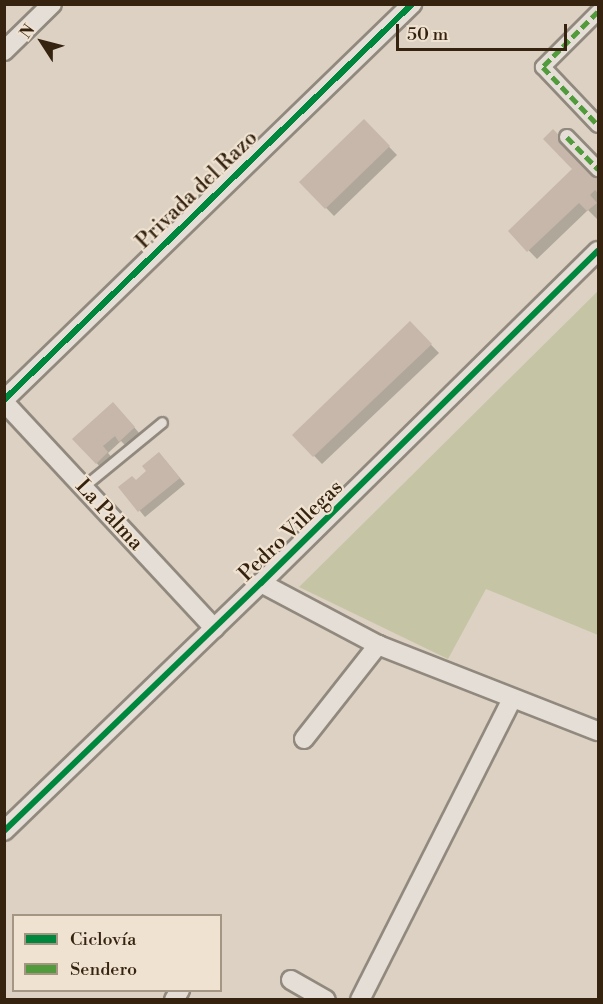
<!DOCTYPE html>
<html>
<head>
<meta charset="utf-8">
<style>
	body { margin:0 }
	#map { position:relative; width:603px; height:1004px; overflow:hidden; background:#dcd1c2; font-family:"Libre Bodoni",serif }
	div>[style] { position:absolute }
	[style*='--x'] { left:calc(var(--x)*1px); top:calc(var(--y)*1px); width:calc(var(--w)*1px); rotate:calc(var(--a)*1deg) }
	.green>* { inset:0; background:#c5c5a6 }
	.shadow>* { inset:0; background:#0003 }
	.building>* { inset:0; background:#c7b7aa }
	.roads { filter:drop-shadow(2px 0 #91897e) drop-shadow(-2px 0 #91897e) drop-shadow(0 2px #91897e) drop-shadow(0 -2px #91897e) }
	.service>* { height:9px; margin:-4.5px; padding:0 4.5px; transform-origin:4.5px; border-radius:4.5px; background:#e4ded6 }
	.pedestrian>* { height:14px; margin:-7px; padding:0 7px; transform-origin:7px; border-radius:7px; background:#e4ded6 }
	.minor>* { height:18px; margin:-9px; padding:0 9px; transform-origin:9px; border-radius:9px; background:#e4ded6 }
	.quiet>* { height:4.5px; margin-top:-2.25px; transform-origin:0; background:repeating-linear-gradient(90deg,#519b3c 0 9px,transparent 0 13.5px) }
	.cycleway>* { height:6px; margin:-3px; padding:0 3px; transform-origin:3px; border-radius:3px; background:#00873e }
	span { translate:-50% -50%; white-space:nowrap; text-align:center; line-height:1.15; -webkit-text-stroke:4.5px #efe2d0; paint-order:stroke }
	.street-label { font-size:21px; color:#352310 }
	.frame { position:absolute; inset:0; border:6px solid #352310; pointer-events:none }
	.legend { position:absolute; left:12px; top:914px; width:210px; height:78px; box-sizing:border-box; background:#efe2d0; border:2px solid #a59683; margin:0; padding:8px 10px; list-style:none; font-size:18px; color:#352310 }
	.legend li { display:flex; align-items:center; gap:12px; height:30px }
	.legend b { width:30px; border:2px solid #a59683 }
	.north { position:absolute; left:12px; top:12px; width:60px; height:60px; -webkit-text-stroke:4px #efe2d0; paint-order:stroke; rotate:306deg; font-size:16px; font-weight:700; line-height:24px; text-align:center; color:#352310 }
	.north::after { content:''; display:block; margin:auto; width:21px; height:27px; background:#352310; clip-path:polygon(50% 0,100% 100%,50% 72%,0 100%) }
	.scale { position:absolute; left:396px; top:24px; width:171px; height:27px; box-sizing:border-box; border:3px solid #352310; border-top:0; padding-left:8px; font-size:18px; line-height:21px; white-space:nowrap; color:#352310; -webkit-text-stroke:4px #efe2d0; paint-order:stroke }
</style>
</head>
<body>
<div id="map">
	<div class="green">
		<div style="clip-path:polygon(598px 291px,598px 635px,486px 589px,448px 659px,299px 587px)"></div>
	</div>
	<div class="shadow">
		<div style="clip-path:polygon(364px 121px,397px 155px,334px 216px,301px 182px)"></div>
		<div style="clip-path:polygon(553px 131px,598px 177px,598px 217px,597px 219px,588px 210px,537px 259px,510px 231px,574px 169px)"></div>
		<div style="clip-path:polygon(410px 323px,439px 353px,322px 464px,294px 435px)"></div>
		<div style="clip-path:polygon(119px 410px,140px 434px,126px 446px,121px 441px,108px 453px,113px 459px,102px 469px,75px 439px)"></div>
		<div style="clip-path:polygon(165px 460px,185px 484px,145px 517px,121px 488px,136px 482px)"></div>
	</div>
	<div class="building">
		<div style="clip-path:polygon(364px 119px,390px 146px,325px 209px,299px 182px)"></div>
		<div style="clip-path:polygon(553px 129px,598px 176px,598px 193px,595px 190px,590px 195px,597px 203px,587px 211px,579px 203px,527px 252px,508px 231px,572px 169px,543px 139px)"></div>
		<div style="clip-path:polygon(410px 321px,432px 344px,313px 457px,292px 435px)"></div>
		<div style="clip-path:polygon(113px 402px,135px 427px,119px 442px,115px 436px,103px 446px,108px 452px,96px 464px,72px 439px)"></div>
		<div style="clip-path:polygon(159px 452px,180px 478px,138px 512px,118px 487px,132px 476px,136px 480px,146px 471px,142px 466px)"></div>
	</div>
	<div class="roads">
		<div class="service">
			<div style="--x:83;--y:487;--w:102;--a:-39.4"></div>
		</div>
		<div class="pedestrian">
			<div style="--x:598;--y:12;--w:78;--a:135"></div>
			<div style="--x:543;--y:67;--w:80;--a:46.5"></div>
			<div style="--x:567;--y:137;--w:45;--a:45.9"></div>
		</div>
		<div class="minor">
			<div style="--x:4;--y:51;--w:67;--a:-44.4"></div>
			<div style="--x:4;--y:400;--w:569;--a:-44.14"></div>
			<div style="--x:4;--y:402;--w:309;--a:47.1"></div>
			<div style="--x:261;--y:583;--w:132;--a:27.9"></div>
			<div style="--x:378;--y:645;--w:236;--a:21.4"></div>
			<div style="--x:304;--y:739;--w:120;--a:-51.8"></div>
			<div style="--x:4;--y:831;--w:357;--a:-44"></div>
			<div style="--x:261;--y:583;--w:473;--a:-44.6"></div>
			<div style="--x:291;--y:980;--w:40;--a:29.7"></div>
			<div style="--x:174;--y:1000;--w:12;--a:-59"></div>
			<div style="--x:360;--y:1000;--w:337;--a:-63.2"></div>
		</div>
	</div>
	<div class="quiet">
		<div style="--x:598;--y:12;--w:78;--a:135"></div>
		<div style="--x:543;--y:67;--w:80;--a:46.5"></div>
		<div style="--x:567;--y:137;--w:45;--a:45.9"></div>
	</div>
	<div class="cycleway">
		<div style="--x:4;--y:400;--w:569;--a:-44.14"></div>
		<div style="--x:4;--y:831;--w:357;--a:-44"></div>
		<div style="--x:261;--y:583;--w:473;--a:-44.6"></div>
	</div>
	<div class="street-label">
		<span style="left:197px;top:190px;rotate:-44deg">Privada del Razo</span>
		<span style="left:109px;top:515px;rotate:47deg">La Palma</span>
		<span style="left:291px;top:531px;rotate:-44deg">Pedro Villegas</span>
	</div>
	<div class="frame"></div>
	<ul class="legend">
	<li><b style="height:8px;background:#00873e"></b>Ciclovía</li>
	<li><b style="height:8px;background:#519b3c"></b>Sendero</li>
	</ul>
	<div class="north">N</div>
	<div class="scale">50 m</div>
</div>
</body>
</html>
